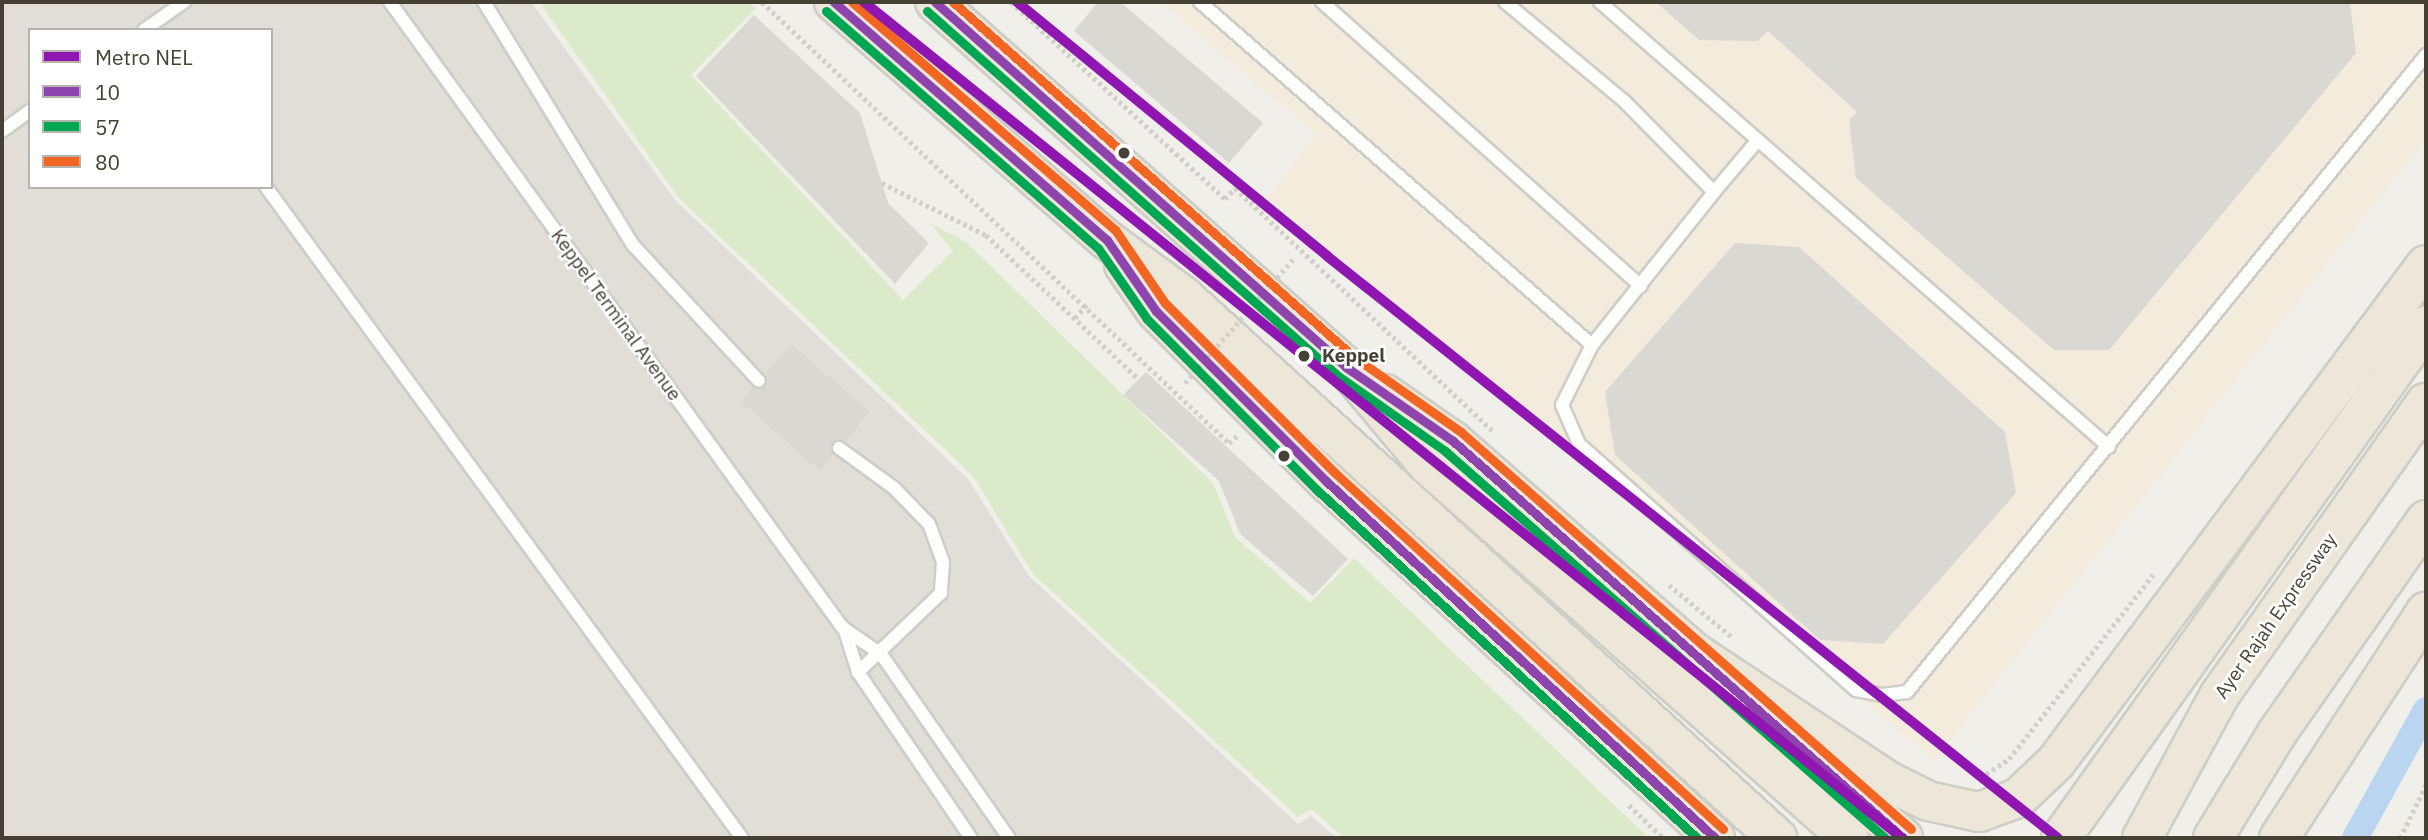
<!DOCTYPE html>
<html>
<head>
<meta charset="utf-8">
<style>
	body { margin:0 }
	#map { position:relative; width:2428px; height:840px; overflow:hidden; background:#f0efe9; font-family:"IBM Plex Sans",sans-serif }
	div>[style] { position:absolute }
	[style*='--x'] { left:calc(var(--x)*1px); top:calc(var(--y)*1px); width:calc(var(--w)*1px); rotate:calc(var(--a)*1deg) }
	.commercial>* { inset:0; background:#f3ecdc }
	.industrial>* { inset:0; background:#e0ded7 }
	.green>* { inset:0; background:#dbebc9 }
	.canal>* { height:26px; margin:-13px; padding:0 13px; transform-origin:13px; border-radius:13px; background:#b9d5ef }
	.building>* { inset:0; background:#dad8d2 }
	.path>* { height:4.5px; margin-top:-2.25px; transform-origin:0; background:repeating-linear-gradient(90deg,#d1cfca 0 3.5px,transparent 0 7px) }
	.roads { filter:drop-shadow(2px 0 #cecdc7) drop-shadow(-2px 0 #cecdc7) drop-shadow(0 2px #cecdc7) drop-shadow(0 -2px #cecdc7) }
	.lane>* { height:12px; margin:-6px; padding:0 6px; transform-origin:6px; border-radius:6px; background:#fdfdfc }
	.highway>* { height:38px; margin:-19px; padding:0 19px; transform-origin:19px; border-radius:19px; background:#ece7d9 }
	.path-bridge>* { height:4.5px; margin-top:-2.25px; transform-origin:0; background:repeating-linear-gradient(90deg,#d1cfca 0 3.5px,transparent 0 7px) }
	.bus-1>* { height:9px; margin:-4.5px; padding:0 4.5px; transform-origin:4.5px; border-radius:4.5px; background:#8e44ad }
	.bus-2>* { height:9px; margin:-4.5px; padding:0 4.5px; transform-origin:4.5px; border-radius:4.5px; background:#00a651 }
	.bus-3>* { height:9px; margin:-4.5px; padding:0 4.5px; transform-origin:4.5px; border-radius:4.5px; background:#f26522 }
	.metro-1>* { height:10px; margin:-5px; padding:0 5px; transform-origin:5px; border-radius:5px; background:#9016b2 }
	.dots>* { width:19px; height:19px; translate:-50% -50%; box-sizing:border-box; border:4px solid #fff; border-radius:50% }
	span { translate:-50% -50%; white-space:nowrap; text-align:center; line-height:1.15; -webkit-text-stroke:5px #fff; paint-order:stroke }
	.street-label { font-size:19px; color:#464135 }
	.stop-label { font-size:19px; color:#464135; font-weight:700 }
	.left { translate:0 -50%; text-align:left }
	.frame { position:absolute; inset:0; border:4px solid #464135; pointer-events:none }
	.legend { position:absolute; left:28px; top:28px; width:245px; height:161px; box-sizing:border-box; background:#fff; border:2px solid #b5b3ae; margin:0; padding:9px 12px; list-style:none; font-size:21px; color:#464135 }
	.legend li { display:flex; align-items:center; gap:14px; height:35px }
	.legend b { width:35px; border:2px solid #b5b3ae }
</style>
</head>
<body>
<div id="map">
	<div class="commercial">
		<div style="clip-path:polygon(1160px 2px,2426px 2px,2426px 140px,1934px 761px,1268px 197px,1316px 134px)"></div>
	</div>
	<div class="industrial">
		<div style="clip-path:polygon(evenodd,2px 2px,531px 2px,675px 200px,968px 479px,1029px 576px,1298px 824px,1311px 816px,1337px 838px,2px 838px,2px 2px,30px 30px,271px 30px,271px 187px,30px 187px,30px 30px)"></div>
	</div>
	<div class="green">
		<div style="clip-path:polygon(539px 2px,748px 2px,756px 8px,691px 75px,903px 300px,953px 251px,931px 224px,966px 242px,1213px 483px,1235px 537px,1310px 603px,1354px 558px,1649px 838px,1344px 838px,1311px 809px,1298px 817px,1033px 574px,973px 476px,678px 197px)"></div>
	</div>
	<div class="canal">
		<div style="--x:2355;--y:838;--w:146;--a:-61"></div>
	</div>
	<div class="building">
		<div style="clip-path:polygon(1098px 2px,1120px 2px,1263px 123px,1229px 163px,1074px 31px)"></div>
		<div style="clip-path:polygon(1656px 2px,2350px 2px,2356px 53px,2109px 350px,2054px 350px,1856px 178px,1849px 120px,1857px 112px,1768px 31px,1757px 41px,1699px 40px)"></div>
		<div style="clip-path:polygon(754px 15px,860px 113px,888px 203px,929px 243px,895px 284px,696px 76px)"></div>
		<div style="clip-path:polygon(1735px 243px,1799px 247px,2005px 432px,2016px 493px,1883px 644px,1820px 640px,1615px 455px,1605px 392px)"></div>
		<div style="clip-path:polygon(791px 344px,870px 412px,845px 441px,832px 442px,833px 455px,820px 471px,741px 402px,753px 388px,765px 387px,765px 374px)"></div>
		<div style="clip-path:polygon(1146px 372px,1348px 559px,1313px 596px,1240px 534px,1219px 481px,1123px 395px)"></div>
	</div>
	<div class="path">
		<div style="--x:762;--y:2;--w:642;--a:43.36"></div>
		<div style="--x:1229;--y:443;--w:11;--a:-41"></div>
		<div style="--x:1011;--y:2;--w:291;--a:42.6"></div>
		<div style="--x:1225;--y:199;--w:15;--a:-48"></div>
		<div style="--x:1235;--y:188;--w:356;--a:43.3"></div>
		<div style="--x:882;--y:183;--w:116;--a:26.6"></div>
		<div style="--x:986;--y:235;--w:210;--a:43.3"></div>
		<div style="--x:1075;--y:318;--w:18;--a:-49"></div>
		<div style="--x:1669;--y:585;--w:82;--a:39.5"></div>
		<div style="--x:1986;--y:774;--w:27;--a:-33"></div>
		<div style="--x:2009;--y:759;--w:234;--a:-52"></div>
		<div style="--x:1629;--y:805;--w:47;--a:44.1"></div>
		<div style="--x:2400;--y:838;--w:59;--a:-63.9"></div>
	</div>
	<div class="roads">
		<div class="lane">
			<div style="--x:390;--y:2;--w:736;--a:54.13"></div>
			<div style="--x:821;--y:598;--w:37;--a:54"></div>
			<div style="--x:843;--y:628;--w:46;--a:34.4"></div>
			<div style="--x:881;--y:654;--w:224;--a:55.2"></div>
			<div style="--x:484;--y:2;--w:285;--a:58.5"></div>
			<div style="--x:633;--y:245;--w:185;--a:47.2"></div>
			<div style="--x:1200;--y:2;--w:521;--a:41.19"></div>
			<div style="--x:1592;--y:345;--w:196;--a:-51.4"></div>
			<div style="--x:1714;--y:192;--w:128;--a:-134.7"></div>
			<div style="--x:1624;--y:101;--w:155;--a:-140.2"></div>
			<div style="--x:1322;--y:2;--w:427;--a:41.7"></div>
			<div style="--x:1600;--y:2;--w:676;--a:41.16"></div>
			<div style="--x:144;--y:30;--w:49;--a:-35"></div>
			<div style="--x:2;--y:131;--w:34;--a:-36"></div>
			<div style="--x:266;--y:187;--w:806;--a:53.83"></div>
			<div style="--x:1714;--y:192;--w:68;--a:-49.8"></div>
			<div style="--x:1592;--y:345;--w:67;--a:116.6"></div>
			<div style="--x:1562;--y:405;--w:43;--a:66.4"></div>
			<div style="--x:1579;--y:444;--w:370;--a:41.6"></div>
			<div style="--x:1856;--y:690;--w:26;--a:11"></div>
			<div style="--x:1882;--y:695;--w:25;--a:-7"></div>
			<div style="--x:1907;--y:692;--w:822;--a:-50.83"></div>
			<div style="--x:839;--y:448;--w:68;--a:36"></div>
			<div style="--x:894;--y:488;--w:50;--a:45.8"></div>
			<div style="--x:929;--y:524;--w:40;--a:69.8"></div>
			<div style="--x:943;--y:562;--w:31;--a:94"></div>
			<div style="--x:941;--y:593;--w:115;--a:136.4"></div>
			<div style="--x:844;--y:628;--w:46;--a:72.3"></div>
			<div style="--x:858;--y:672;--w:201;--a:55.8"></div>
		</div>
		<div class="highway">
			<div style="--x:834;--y:2;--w:362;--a:41.1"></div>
			<div style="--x:1107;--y:240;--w:93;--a:36.3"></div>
			<div style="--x:1182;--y:295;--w:806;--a:42.38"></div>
			<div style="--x:935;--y:2;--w:550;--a:41.61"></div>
			<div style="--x:1346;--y:367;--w:126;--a:50.1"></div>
			<div style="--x:1427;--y:464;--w:564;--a:41.55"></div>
			<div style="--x:1124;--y:265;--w:56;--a:55.2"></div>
			<div style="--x:1156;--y:311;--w:240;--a:45"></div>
			<div style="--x:1326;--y:481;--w:528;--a:42.54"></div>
			<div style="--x:1385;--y:394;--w:83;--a:34.7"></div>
			<div style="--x:1453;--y:441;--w:343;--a:41.2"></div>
			<div style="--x:1694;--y:652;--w:235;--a:33.6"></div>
			<div style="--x:1890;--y:782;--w:42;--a:26.6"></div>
			<div style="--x:1928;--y:801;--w:52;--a:12.2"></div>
			<div style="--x:1979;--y:812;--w:41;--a:-19.7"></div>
			<div style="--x:2018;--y:798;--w:52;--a:-43.5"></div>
			<div style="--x:2056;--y:762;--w:620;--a:-53.33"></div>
			<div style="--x:1795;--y:743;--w:144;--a:41.3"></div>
			<div style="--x:2061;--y:838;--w:629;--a:-54.52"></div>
			<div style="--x:2142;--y:838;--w:162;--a:-61.5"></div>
			<div style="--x:2219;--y:696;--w:359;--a:-54.8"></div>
			<div style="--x:2213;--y:838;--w:123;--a:-58.6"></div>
			<div style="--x:2277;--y:733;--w:260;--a:-55"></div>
			<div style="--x:2279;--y:838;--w:270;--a:-57"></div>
		</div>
	</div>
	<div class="path-bridge">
		<div style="--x:1185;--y:383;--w:166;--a:-48.9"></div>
	</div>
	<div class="bus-1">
		<div style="--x:834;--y:2;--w:362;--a:41.1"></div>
		<div style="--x:1107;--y:240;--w:86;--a:55.4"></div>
		<div style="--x:1156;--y:311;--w:240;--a:45"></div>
		<div style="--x:1326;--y:481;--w:528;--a:42.54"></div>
		<div style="--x:935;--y:2;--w:550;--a:41.61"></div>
		<div style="--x:1346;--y:367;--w:130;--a:34.7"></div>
		<div style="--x:1453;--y:441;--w:600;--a:41.42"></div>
	</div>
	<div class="bus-2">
		<div style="--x:826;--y:11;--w:361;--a:41.1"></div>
		<div style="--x:1098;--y:248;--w:86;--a:55.4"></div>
		<div style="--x:1147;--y:319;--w:241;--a:45.2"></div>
		<div style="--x:1317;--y:490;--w:515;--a:42.48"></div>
		<div style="--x:927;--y:11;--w:550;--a:41.61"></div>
		<div style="--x:1338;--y:376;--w:131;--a:35"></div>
		<div style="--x:1445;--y:451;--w:586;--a:41.33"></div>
	</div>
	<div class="bus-3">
		<div style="--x:852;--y:2;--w:349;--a:40.9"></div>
		<div style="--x:1116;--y:231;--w:87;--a:55.8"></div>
		<div style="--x:1165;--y:303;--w:239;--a:45"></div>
		<div style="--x:1334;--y:472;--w:528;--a:42.54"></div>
		<div style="--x:953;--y:2;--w:536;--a:41.52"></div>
		<div style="--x:1354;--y:357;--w:131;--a:35"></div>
		<div style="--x:1461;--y:432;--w:600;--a:41.42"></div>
	</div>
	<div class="metro-1">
		<div style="--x:864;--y:2;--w:1333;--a:38.85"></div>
		<div style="--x:1017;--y:2;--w:401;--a:39.3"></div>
		<div style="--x:1327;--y:256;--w:934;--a:38.53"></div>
	</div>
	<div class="dots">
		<div style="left:1124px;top:153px;background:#464135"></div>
		<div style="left:1304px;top:356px;background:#464135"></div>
		<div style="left:1284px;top:456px;background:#464135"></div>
	</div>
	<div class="street-label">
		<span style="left:616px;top:315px;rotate:54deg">Keppel Terminal Avenue</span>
		<span style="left:2276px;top:616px;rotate:-55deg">Ayer Rajah Expressway</span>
	</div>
	<div class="stop-label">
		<span class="left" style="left:1322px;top:356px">Keppel</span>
	</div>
	<div class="frame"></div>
	<ul class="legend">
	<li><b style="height:9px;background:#9016b2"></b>Metro NEL</li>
	<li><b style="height:9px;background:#8e44ad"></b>10</li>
	<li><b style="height:9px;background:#00a651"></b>57</li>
	<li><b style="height:9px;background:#f26522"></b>80</li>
	</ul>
</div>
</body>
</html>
